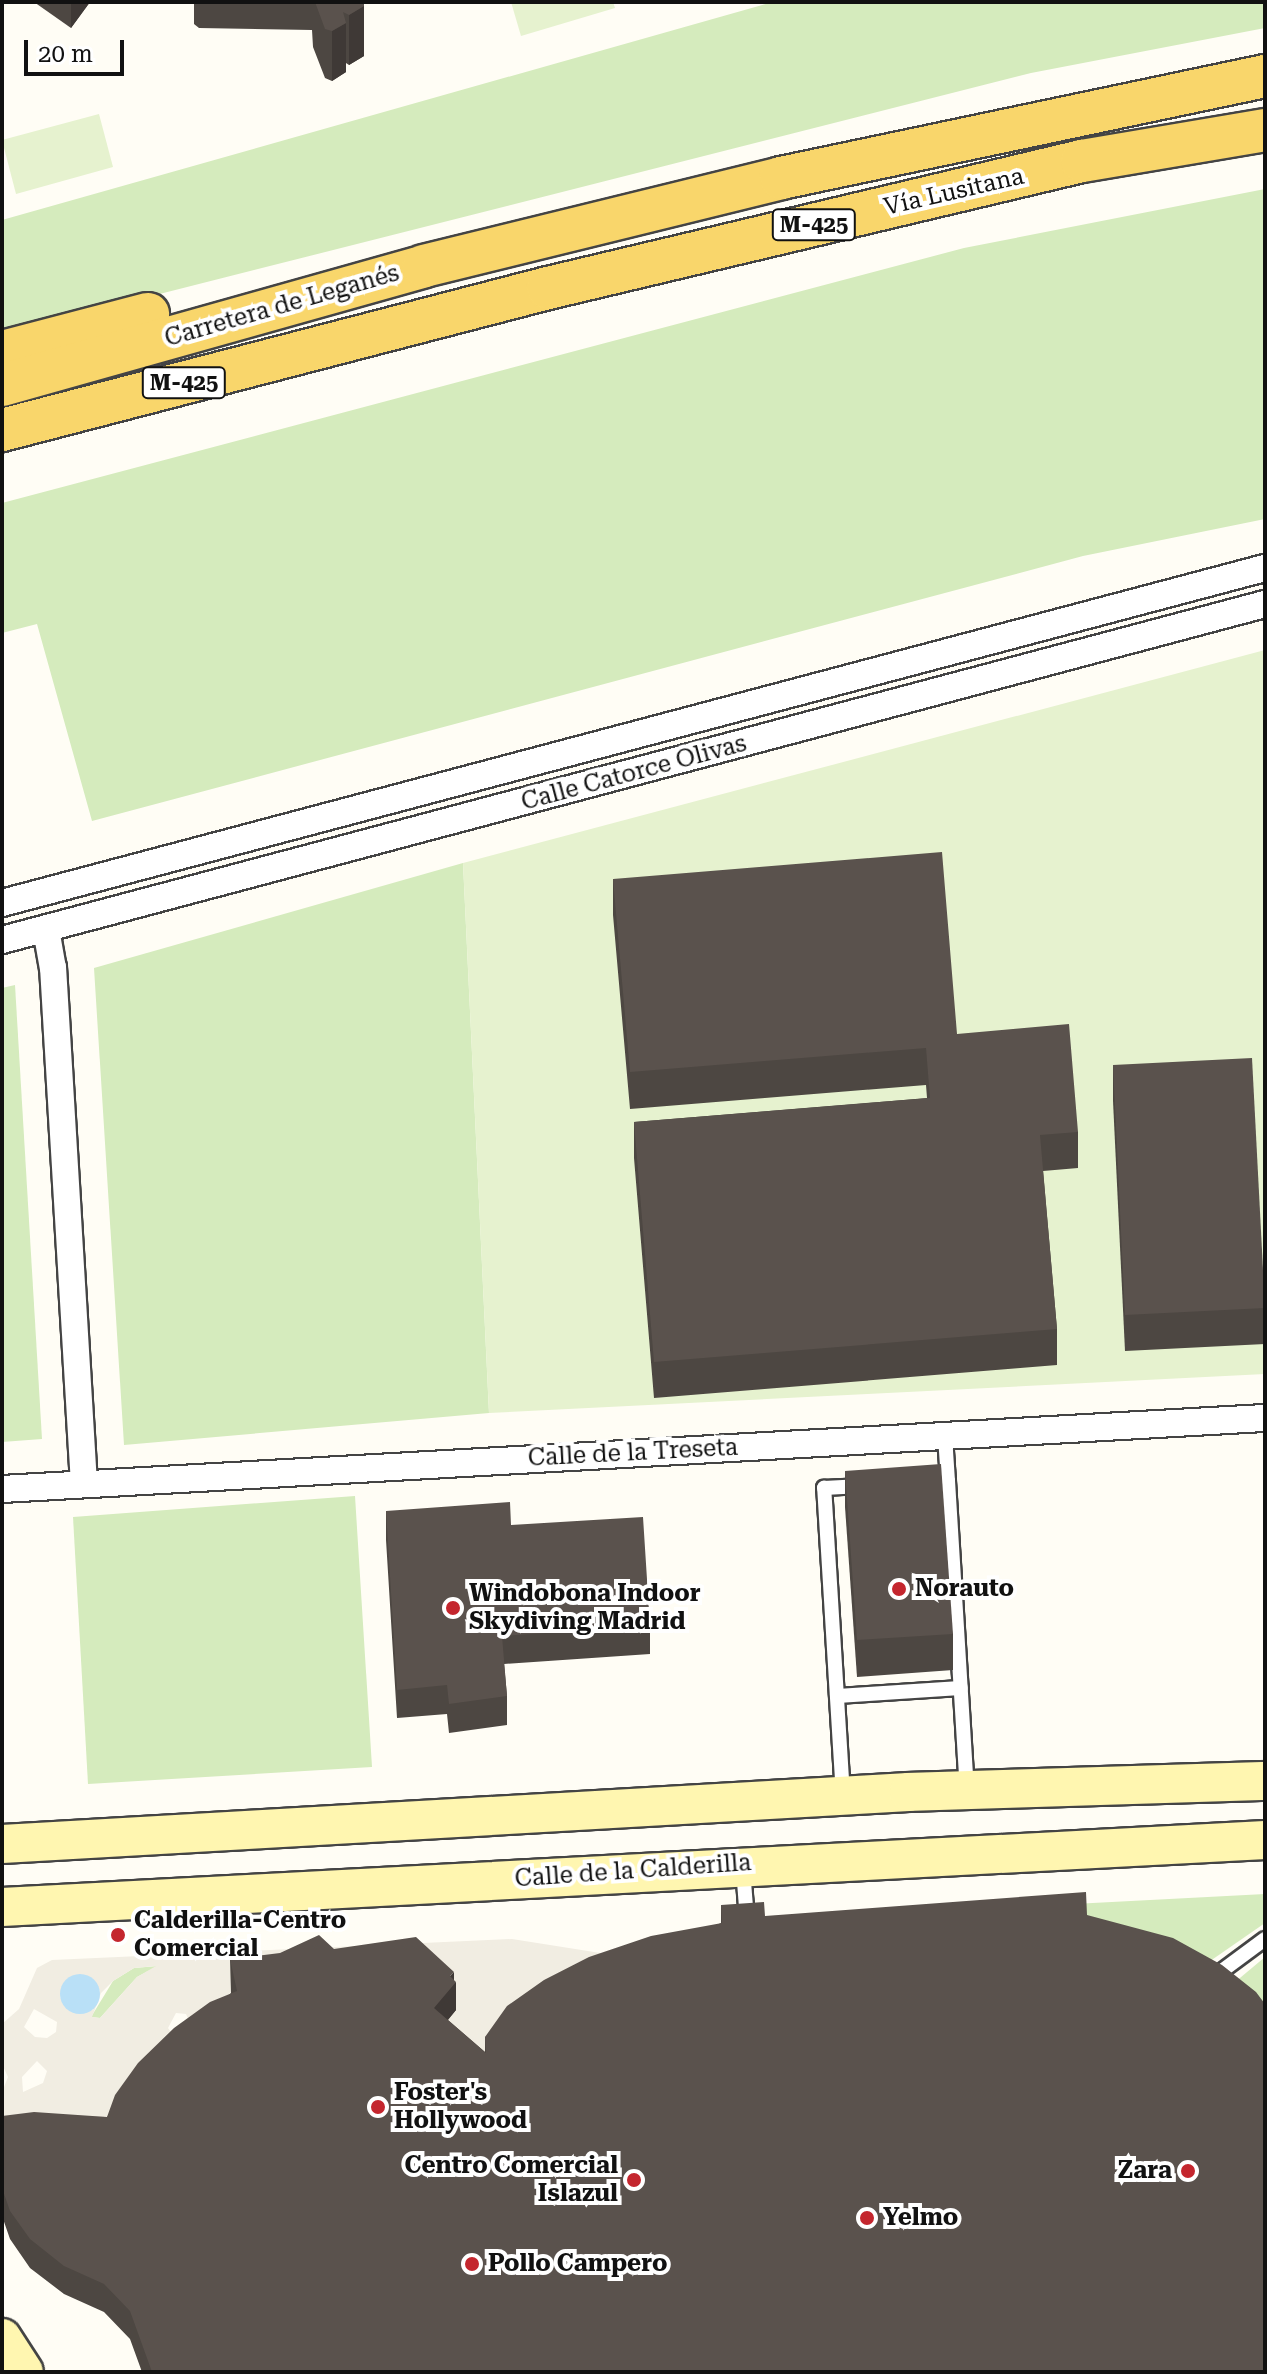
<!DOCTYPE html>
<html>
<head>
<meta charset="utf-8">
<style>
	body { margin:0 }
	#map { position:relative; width:1267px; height:2374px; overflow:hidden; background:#fffdf5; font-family:"Roboto Serif",serif }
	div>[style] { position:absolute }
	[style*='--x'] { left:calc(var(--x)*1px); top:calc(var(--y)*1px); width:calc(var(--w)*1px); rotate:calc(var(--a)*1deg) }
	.green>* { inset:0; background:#d5ebbd }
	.pitch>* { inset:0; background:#e6f2cf }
	.plaza>* { inset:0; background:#f1ede2 }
	.water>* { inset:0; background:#b9e0f7 }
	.round { border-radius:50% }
	.roads { filter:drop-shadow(2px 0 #444) drop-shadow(-2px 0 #444) drop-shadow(0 2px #444) drop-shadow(0 -2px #444) }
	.lane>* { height:14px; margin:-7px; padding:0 7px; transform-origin:7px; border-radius:7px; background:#fff }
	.street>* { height:26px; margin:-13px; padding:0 13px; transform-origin:13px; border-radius:13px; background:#fff }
	.secondary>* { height:38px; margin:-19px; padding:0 19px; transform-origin:19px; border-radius:19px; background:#fff6b0 }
	.primary>* { height:42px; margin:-21px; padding:0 21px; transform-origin:21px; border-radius:21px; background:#f9d66b }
	.wall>* { inset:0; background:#4d4742 }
	.shaded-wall>* { inset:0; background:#3f3936 }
	.building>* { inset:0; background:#5a524d }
	.dots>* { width:22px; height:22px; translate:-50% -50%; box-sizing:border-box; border:4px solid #fff; border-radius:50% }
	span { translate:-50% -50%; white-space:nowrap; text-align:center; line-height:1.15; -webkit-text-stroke:8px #fff; paint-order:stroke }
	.shield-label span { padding:2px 6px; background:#fff; border:2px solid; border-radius:6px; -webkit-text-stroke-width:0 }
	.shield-label { font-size:22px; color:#111; font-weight:700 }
	.street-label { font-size:24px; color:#111 }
	.poi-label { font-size:24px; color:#111; font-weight:700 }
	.left { translate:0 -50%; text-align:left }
	.right { translate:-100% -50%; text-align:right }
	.frame { position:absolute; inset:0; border:4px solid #111; pointer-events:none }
	.scale { position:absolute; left:24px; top:40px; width:100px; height:36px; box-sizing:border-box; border:4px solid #111; border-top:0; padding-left:10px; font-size:24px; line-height:28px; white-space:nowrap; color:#111; -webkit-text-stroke:6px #fff; paint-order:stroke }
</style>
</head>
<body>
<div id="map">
	<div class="green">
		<div style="clip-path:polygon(773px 2px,1265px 2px,1265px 28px,1031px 73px,2px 334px,2px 220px)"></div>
		<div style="clip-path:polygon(1265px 189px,1265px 519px,1083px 556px,92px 821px,37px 624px,2px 633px,2px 503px,964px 248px)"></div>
		<div style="clip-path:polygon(463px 863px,489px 1413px,124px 1445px,94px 968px)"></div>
		<div style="clip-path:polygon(15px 985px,42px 1439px,2px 1442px,2px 988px)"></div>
		<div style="clip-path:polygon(355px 1496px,372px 1767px,88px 1784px,73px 1517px)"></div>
		<div style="clip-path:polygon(1265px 1894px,1265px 1923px,1190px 1975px,923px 1912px)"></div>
		<div style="clip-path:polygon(1265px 1957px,1265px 2031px,1222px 1993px)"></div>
		<div style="clip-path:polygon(158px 1966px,137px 1977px,100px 2018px,91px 2017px,113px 1981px,134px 1968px)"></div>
	</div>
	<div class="pitch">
		<div style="clip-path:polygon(511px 2px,613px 2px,615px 8px,521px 36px)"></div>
		<div style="clip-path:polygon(99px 114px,113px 167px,16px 194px,2px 140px)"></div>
		<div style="clip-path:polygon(1265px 650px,1265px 1374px,489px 1413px,463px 863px)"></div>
	</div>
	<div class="plaza">
		<div style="clip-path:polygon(evenodd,512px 1939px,632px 1958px,485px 2065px,237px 2019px,115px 2123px,2px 2126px,2px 2092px,8px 2077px,2px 2064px,2px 2024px,19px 2009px,37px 1968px,52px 1960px,512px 1939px,156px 1966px,137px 1977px,100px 2018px,92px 2017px,101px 1993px,113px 1981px,134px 1968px,156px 1966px,512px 1939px,67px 1979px,100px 1990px,93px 2010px,60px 1998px,67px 1979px,512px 1939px,34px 2009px,57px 2022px,56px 2032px,47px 2038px,35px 2037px,24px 2027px,34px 2009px,512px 1939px,176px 2013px,186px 2014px,190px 2024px,173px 2035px,168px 2028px,176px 2013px,512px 1939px,37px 2061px,47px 2071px,43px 2083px,23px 2092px,22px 2077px,37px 2061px)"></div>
	</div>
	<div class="water">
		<div class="round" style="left:60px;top:1974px;width:40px;height:40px"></div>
	</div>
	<div class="roads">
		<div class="lane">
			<div style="--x:945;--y:1436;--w:45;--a:86.2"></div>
			<div style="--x:923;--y:1482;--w:25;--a:-2"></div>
			<div style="--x:948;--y:1481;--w:310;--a:86.5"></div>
			<div style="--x:837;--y:1696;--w:124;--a:-3.7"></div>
			<div style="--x:843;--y:1796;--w:309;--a:-93.5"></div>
			<div style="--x:824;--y:1488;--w:38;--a:-3"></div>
			<div style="--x:743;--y:1869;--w:51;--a:85.5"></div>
			<div style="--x:1211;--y:1979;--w:67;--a:-36.5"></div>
		</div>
		<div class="street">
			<div style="--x:2;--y:903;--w:1307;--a:-14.86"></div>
			<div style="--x:46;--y:929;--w:39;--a:80"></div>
			<div style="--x:53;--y:967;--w:518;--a:86.57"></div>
			<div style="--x:2;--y:940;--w:1307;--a:-14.9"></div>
			<div style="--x:2;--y:1489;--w:1265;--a:-3.22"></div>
		</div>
		<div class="secondary">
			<div style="--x:2;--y:1844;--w:908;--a:-3.28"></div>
			<div style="--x:909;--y:1792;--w:356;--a:-1.8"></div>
			<div style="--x:2;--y:1907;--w:1265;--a:-3.04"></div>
			<div style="--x:2;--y:2338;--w:40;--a:57.1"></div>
		</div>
		<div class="primary">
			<div style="--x:2;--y:352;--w:151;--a:-14.6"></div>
			<div style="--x:2;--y:385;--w:438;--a:-15.7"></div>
			<div style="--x:424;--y:266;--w:368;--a:-13.8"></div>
			<div style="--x:781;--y:178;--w:495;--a:-11.9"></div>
			<div style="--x:2;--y:430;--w:564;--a:-14.58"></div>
			<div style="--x:548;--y:288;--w:549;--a:-13.38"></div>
			<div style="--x:1082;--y:161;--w:186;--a:-9.6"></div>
		</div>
	</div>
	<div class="wall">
		<div style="clip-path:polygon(34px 2px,90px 2px,71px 28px)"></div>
		<div style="clip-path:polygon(194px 2px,364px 2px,364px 56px,349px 65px,346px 63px,346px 72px,332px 81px,325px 78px,313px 47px,312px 30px,199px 28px,194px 24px)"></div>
		<div style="clip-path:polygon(613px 879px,957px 1034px,1078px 1132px,1078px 1168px,1043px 1171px,1057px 1329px,1057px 1365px,654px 1398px,634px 1158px,634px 1122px,927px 1098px,926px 1085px,630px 1109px,613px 915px)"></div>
		<div style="clip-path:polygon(1113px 1065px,1265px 1308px,1265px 1344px,1125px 1351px,1113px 1101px)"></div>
		<div style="clip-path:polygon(845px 1471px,953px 1634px,953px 1670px,857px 1677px,845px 1507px)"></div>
		<div style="clip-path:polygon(386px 1511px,511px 1525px,650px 1626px,650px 1654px,504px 1664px,507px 1696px,507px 1725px,449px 1733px,447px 1714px,397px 1718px,386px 1540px)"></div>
		<div style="clip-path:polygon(721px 1905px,765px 1916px,1087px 1915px,1265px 2372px,142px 2372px,130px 2339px,104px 2312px,64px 2294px,30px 2268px,10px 2239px,2px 2216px,2px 2116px,107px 2117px,231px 1993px,230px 1959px,334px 1949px,454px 1980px,456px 2010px,448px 2020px,485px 2052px,485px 2037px,721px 1923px)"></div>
	</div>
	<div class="shaded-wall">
		<div style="clip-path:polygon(71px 2px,90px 2px,71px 28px)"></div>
		<div style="clip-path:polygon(364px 6px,364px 56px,349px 65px,349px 15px)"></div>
		<div style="clip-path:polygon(346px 23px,346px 72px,332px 81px,332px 31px)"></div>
		<div style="clip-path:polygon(454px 1972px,454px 1983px,456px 1982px,456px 2010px,434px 2036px,434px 2008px,450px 1976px)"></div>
	</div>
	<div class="building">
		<div style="clip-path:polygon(315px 2px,364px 2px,364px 6px,349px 15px,343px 12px,346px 23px,332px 31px,325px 29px)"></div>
		<div style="clip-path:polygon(942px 852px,957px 1034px,1069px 1024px,1078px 1132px,1040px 1135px,1057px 1329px,654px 1362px,634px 1122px,930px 1098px,926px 1048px,630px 1072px,613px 879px)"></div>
		<div style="clip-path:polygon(1252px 1058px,1265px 1308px,1125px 1315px,1113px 1065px)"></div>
		<div style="clip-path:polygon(941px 1464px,953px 1634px,857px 1640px,845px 1471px)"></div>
		<div style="clip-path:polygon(510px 1502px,511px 1525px,643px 1517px,650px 1626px,502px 1636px,507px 1696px,449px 1704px,447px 1685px,397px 1690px,386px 1511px)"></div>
		<div style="clip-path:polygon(1086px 1892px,1087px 1915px,1173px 1938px,1222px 1965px,1256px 1992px,1265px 2004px,1265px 2372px,152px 2372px,130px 2311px,104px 2284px,64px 2266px,30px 2239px,10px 2211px,2px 2188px,2px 2116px,34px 2112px,107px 2117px,115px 2095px,138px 2063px,174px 2028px,210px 2002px,237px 1991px,230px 1959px,280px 1953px,319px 1935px,334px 1949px,416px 1937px,454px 1972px,450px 1976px,456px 1982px,434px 2008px,486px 2053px,485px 2037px,507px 2006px,544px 1980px,589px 1957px,651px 1936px,722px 1923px,721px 1905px,764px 1902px,765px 1916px)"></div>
	</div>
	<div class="dots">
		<div style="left:899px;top:1589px;background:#c4262e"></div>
		<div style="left:453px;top:1608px;background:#c4262e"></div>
		<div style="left:118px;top:1935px;background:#c4262e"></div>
		<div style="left:378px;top:2107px;background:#c4262e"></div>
		<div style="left:1188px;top:2171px;background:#c4262e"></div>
		<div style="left:634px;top:2180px;background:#c4262e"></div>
		<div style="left:867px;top:2218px;background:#c4262e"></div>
		<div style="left:472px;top:2264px;background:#c4262e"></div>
	</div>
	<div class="shield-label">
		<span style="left:814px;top:225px">M-425</span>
		<span style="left:184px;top:383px">M-425</span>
	</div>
	<div class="street-label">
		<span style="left:954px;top:192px;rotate:-13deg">Vía Lusitana</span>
		<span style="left:282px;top:306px;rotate:-16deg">Carretera de Leganés</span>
		<span style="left:634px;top:773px;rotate:-15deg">Calle Catorce Olivas</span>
		<span style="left:633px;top:1453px;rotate:-3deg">Calle de la Treseta</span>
		<span style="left:633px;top:1871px;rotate:-4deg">Calle de la Calderilla</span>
	</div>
	<div class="poi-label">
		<span class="left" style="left:915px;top:1589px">Norauto</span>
		<span class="left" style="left:469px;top:1608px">Windobona Indoor<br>Skydiving Madrid</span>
		<span class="left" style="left:134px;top:1935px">Calderilla-Centro<br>Comercial</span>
		<span class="left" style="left:394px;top:2107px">Foster's<br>Hollywood</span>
		<span class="right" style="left:618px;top:2180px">Centro Comercial<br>Islazul</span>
		<span class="right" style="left:1172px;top:2171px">Zara</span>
		<span class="left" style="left:883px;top:2218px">Yelmo</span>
		<span class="left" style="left:488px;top:2264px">Pollo Campero</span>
	</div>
	<div class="frame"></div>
	<div class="scale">20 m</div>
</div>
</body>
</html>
